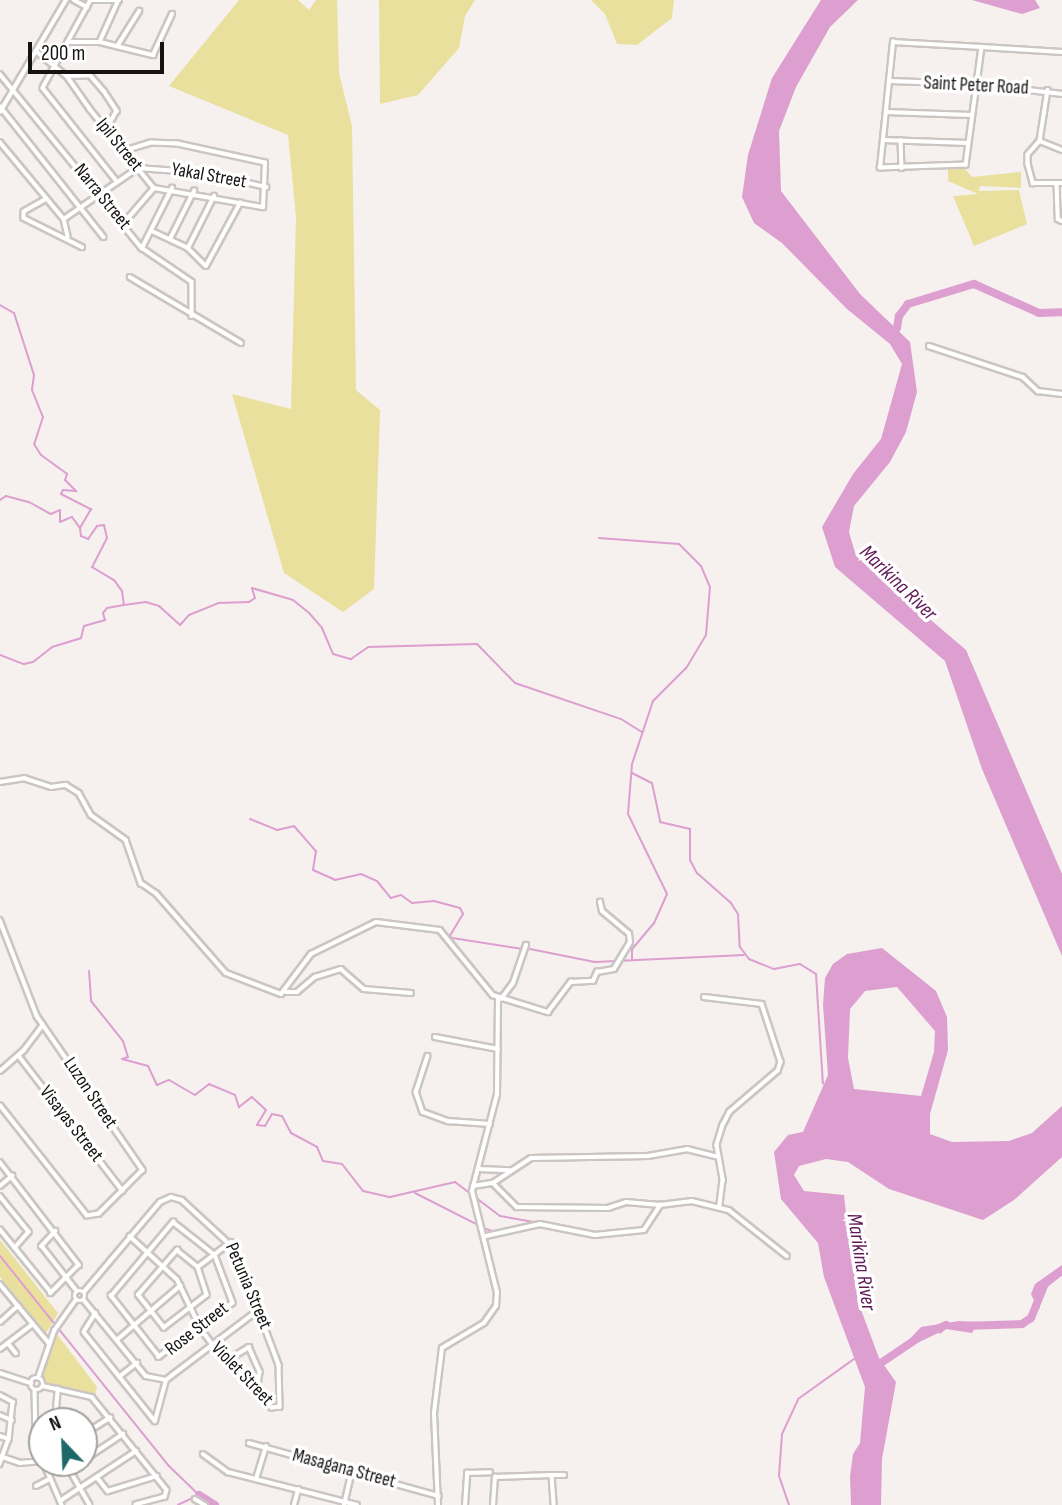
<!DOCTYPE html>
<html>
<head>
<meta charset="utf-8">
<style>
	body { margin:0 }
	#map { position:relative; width:1062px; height:1505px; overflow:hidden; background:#f6f0ee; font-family:"Sofia Sans Condensed",sans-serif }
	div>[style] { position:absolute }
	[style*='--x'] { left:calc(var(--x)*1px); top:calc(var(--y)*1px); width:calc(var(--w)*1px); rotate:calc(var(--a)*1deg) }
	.green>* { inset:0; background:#eae09e }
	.water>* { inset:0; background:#dc9fd0 }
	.stream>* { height:2px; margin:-1px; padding:0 1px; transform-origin:1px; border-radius:1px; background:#dc9fd0 }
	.river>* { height:8px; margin:-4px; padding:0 4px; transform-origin:4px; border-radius:4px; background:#dc9fd0 }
	.roads { filter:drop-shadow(2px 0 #cbc5c3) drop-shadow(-2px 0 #cbc5c3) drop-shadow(0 2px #cbc5c3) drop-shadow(0 -2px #cbc5c3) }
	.street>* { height:3.5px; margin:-1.75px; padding:0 1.75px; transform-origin:1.75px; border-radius:1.75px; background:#fff }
	.street>.ring { margin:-1.75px; padding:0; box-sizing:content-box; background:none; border:3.5px solid #fff; border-radius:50% }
	span { translate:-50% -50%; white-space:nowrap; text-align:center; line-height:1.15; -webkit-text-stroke:7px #fff; paint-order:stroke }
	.street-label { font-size:19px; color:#151312 }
	.water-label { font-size:21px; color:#601957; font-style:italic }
	.north { position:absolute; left:28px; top:1407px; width:70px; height:70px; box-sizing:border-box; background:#fff; border:2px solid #a1a1a0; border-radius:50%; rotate:337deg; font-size:19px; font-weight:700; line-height:28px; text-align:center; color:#151312 }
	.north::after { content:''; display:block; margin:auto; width:24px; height:32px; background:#1d6969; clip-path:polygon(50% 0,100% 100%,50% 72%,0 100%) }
	.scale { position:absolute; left:28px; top:42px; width:136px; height:32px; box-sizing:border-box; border:4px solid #151312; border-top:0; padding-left:9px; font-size:21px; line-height:24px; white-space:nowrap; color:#151312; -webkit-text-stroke:5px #fff; paint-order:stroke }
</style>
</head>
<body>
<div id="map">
	<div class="green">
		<div style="clip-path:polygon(239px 0,298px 0,309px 10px,316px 0,337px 0,339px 73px,352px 126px,356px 390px,380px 410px,374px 589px,343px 612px,284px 573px,232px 394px,291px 409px,296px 217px,288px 135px,169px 86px)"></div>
		<div style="clip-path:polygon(379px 0,475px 0,465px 16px,459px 48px,418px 95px,380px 104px)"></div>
		<div style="clip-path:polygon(591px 0,674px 0,672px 18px,637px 45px,617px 44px,605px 14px)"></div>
		<div style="clip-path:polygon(962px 165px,972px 177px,1021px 172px,1021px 188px,980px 186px,979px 191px,1019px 190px,1027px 224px,974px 246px,953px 196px,978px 194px,948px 181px,948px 167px)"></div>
		<div style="clip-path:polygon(0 1240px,58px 1313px,46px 1333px,0 1277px)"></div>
		<div style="clip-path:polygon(56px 1333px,97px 1387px,95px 1395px,45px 1383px,41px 1375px)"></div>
	</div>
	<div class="water">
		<div style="clip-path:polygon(821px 0,858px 0,830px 27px,796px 87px,779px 131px,781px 191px,860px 294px,910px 342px,917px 392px,906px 432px,890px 462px,854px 506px,849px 532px,856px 556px,966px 650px,1062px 874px,1062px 956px,982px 769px,945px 661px,835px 567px,822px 527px,853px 474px,881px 439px,902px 364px,890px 344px,847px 309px,782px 243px,754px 223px,742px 197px,748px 155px,772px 78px)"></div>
		<div style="clip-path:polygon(972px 0,1035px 0,1040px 8px,1022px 14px)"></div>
		<div style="clip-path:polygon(evenodd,882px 948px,936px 991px,947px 1017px,948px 1050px,930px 1114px,930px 1134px,952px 1142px,1009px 1141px,1032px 1133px,1062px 1106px,1062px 1157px,1014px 1200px,983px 1220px,889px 1189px,848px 1162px,826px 1159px,799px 1166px,794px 1175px,804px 1191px,844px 1195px,848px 1233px,861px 1265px,857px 1299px,879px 1358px,896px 1382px,882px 1459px,881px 1505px,851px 1505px,850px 1476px,853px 1454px,860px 1443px,865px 1387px,824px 1277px,818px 1243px,781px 1199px,774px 1152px,788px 1135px,803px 1132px,828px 1075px,823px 1005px,825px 978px,833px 964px,847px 954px,882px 948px,897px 987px,935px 1031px,934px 1052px,921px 1096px,854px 1089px,848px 1058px,850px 1009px,865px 991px,897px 987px)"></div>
		<div style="clip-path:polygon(1062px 1265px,1062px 1276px,1048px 1278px,1039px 1293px,1040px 1308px,1029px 1313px,1036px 1305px,1031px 1294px,1035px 1284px)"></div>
		<div style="clip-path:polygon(959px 1321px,978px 1322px,972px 1333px,946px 1329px,940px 1334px,936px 1327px,908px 1347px,905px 1344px,921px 1327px)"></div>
	</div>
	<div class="stream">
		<div style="--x:0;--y:305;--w:16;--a:30"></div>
		<div style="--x:14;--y:313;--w:65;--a:72.1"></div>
		<div style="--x:34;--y:375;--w:15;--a:98"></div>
		<div style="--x:32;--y:390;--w:29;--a:68"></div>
		<div style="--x:43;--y:417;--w:28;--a:108"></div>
		<div style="--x:34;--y:444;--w:13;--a:58"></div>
		<div style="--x:41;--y:455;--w:32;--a:36"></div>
		<div style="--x:67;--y:474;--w:6;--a:108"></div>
		<div style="--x:65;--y:480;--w:16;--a:45"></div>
		<div style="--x:76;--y:491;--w:13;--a:-176"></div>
		<div style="--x:63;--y:490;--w:4;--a:117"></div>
		<div style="--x:61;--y:494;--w:34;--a:27"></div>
		<div style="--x:91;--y:509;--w:22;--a:120"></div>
		<div style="--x:80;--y:528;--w:8;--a:83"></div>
		<div style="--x:81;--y:536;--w:8;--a:23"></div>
		<div style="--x:88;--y:539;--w:16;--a:-55"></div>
		<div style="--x:97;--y:526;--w:7;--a:-8"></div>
		<div style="--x:104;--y:525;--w:13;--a:77"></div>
		<div style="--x:107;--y:538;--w:33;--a:117"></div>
		<div style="--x:92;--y:567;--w:26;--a:31"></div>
		<div style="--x:114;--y:580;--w:14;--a:54"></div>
		<div style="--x:122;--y:591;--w:14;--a:82"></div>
		<div style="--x:124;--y:605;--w:22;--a:-8"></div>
		<div style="--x:146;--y:602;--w:14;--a:17"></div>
		<div style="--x:159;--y:606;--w:28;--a:42"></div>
		<div style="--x:180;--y:625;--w:13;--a:-48"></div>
		<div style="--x:189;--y:615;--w:31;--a:-22"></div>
		<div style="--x:218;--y:603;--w:31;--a:-2"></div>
		<div style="--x:249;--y:602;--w:7;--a:-34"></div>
		<div style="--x:255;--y:598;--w:10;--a:-107"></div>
		<div style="--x:252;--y:588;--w:43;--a:16.3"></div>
		<div style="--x:293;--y:600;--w:22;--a:39"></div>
		<div style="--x:310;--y:614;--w:18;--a:49"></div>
		<div style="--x:322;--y:628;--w:28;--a:67"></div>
		<div style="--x:333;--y:654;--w:19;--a:16"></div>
		<div style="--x:351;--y:659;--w:21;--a:-35"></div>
		<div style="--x:368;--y:647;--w:109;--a:-1.6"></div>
		<div style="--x:477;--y:644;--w:54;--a:45.7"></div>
		<div style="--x:515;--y:683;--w:112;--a:18.8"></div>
		<div style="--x:621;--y:719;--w:25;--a:32"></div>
		<div style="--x:0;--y:500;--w:7;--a:-34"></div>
		<div style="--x:6;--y:496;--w:24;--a:15"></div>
		<div style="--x:29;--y:502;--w:25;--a:29"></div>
		<div style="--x:51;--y:514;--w:10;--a:-24"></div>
		<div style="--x:60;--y:510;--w:12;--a:90"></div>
		<div style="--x:60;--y:522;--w:13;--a:-23"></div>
		<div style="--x:72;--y:517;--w:14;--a:54"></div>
		<div style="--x:599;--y:538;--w:80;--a:4.3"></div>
		<div style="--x:679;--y:544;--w:31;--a:45"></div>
		<div style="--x:701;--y:566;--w:23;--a:67"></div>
		<div style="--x:710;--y:587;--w:48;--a:94.8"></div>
		<div style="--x:706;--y:635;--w:39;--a:121"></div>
		<div style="--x:686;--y:668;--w:47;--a:135"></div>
		<div style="--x:653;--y:701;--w:66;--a:108.4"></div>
		<div style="--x:632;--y:764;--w:50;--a:94.6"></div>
		<div style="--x:628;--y:814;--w:89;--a:64"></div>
		<div style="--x:667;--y:894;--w:32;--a:114"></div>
		<div style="--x:654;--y:923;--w:34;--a:130"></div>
		<div style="--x:632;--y:949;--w:10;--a:90"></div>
		<div style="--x:0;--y:655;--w:26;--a:21"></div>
		<div style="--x:24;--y:664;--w:9;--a:-13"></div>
		<div style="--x:33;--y:662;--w:24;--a:-38"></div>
		<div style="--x:52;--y:647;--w:30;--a:-17"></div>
		<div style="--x:81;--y:638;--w:12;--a:-76"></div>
		<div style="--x:84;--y:626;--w:22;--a:-16"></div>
		<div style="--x:105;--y:620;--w:7;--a:-106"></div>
		<div style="--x:103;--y:613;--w:6;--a:-51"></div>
		<div style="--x:107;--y:608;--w:17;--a:-10"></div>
		<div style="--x:632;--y:773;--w:22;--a:27"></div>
		<div style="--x:652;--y:783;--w:40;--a:78"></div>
		<div style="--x:660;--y:822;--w:31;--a:13"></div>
		<div style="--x:690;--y:829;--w:31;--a:90"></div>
		<div style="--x:690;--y:860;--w:15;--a:62"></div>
		<div style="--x:697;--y:873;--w:45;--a:41.4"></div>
		<div style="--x:731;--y:903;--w:13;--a:58"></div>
		<div style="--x:738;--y:914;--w:33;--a:87"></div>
		<div style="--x:740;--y:947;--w:15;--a:53"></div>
		<div style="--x:749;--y:959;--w:27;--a:22"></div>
		<div style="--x:774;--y:969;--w:26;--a:-11"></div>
		<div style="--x:800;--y:964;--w:19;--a:32"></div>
		<div style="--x:816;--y:974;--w:110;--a:86.4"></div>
		<div style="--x:250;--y:819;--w:29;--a:22"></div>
		<div style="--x:277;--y:830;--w:17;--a:-13"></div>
		<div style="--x:294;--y:826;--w:33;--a:49"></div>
		<div style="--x:316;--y:851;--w:19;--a:99"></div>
		<div style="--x:313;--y:870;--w:24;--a:24"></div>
		<div style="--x:335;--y:880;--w:27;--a:-13"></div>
		<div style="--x:361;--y:874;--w:17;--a:24"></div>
		<div style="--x:377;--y:881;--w:22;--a:51"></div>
		<div style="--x:391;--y:898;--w:10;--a:-17"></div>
		<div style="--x:401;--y:895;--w:14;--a:36"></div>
		<div style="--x:412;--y:903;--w:22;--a:-5"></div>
		<div style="--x:434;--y:901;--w:27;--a:15"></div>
		<div style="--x:460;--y:908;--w:7;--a:63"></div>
		<div style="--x:463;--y:914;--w:26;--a:121"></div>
		<div style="--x:450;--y:936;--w:3;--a:45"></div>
		<div style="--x:452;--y:938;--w:72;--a:8.8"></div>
		<div style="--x:530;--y:949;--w:66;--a:11.3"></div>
		<div style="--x:595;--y:962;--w:149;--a:-2.7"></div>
		<div style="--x:89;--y:971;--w:30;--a:86"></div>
		<div style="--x:91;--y:1001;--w:51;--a:51.3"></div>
		<div style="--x:123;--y:1041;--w:17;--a:73"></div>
		<div style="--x:128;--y:1057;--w:6;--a:162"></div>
		<div style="--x:122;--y:1059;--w:27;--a:15"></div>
		<div style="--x:148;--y:1066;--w:21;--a:65"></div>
		<div style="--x:157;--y:1085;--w:13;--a:-23"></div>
		<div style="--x:169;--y:1080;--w:30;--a:30"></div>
		<div style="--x:195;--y:1095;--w:18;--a:-38"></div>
		<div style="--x:209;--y:1084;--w:28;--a:23"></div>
		<div style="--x:235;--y:1095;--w:13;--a:72"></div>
		<div style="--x:239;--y:1107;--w:16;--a:-38"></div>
		<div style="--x:252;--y:1097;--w:19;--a:43"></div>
		<div style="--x:266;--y:1110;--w:17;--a:121"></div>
		<div style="--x:257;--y:1125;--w:8;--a:7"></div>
		<div style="--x:265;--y:1126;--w:14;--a:-60"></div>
		<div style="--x:272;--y:1114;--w:10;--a:11"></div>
		<div style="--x:282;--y:1116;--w:19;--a:62"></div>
		<div style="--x:291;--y:1133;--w:30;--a:28"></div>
		<div style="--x:317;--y:1147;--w:15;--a:67"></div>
		<div style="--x:323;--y:1161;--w:19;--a:9"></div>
		<div style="--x:342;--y:1164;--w:34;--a:52"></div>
		<div style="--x:363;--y:1191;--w:28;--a:13"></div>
		<div style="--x:390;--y:1197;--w:67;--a:-13"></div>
		<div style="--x:455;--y:1182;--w:56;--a:37.1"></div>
		<div style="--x:500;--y:1216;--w:40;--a:10"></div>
		<div style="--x:415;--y:1193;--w:71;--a:26.9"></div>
		<div style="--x:551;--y:1224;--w:15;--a:11"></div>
		<div style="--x:483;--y:1228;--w:14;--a:17"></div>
		<div style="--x:0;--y:1256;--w:270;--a:51.2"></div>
		<div style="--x:169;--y:1466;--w:42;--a:44"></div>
		<div style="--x:199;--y:1495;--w:23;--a:155"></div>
		<div style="--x:789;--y:1505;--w:31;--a:-109"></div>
		<div style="--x:779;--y:1476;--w:42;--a:-85.9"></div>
		<div style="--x:782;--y:1434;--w:38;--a:-65"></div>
		<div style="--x:798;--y:1399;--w:69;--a:-35.5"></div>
	</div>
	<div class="river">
		<div style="--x:897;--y:328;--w:12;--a:-81"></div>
		<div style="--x:899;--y:316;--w:15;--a:-53"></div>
		<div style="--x:908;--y:304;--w:69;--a:-16.9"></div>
		<div style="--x:974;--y:284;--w:71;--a:24"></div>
		<div style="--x:1039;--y:313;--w:23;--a:-2"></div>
		<div style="--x:962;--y:1326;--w:60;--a:-1.9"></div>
		<div style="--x:1022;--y:1324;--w:11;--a:-34"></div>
		<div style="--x:1031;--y:1318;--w:37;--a:-68"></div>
		<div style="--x:1045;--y:1284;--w:22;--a:-39"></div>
		<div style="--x:875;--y:1367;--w:52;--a:-34"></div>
		<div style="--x:918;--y:1338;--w:31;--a:-25"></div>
		<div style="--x:199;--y:1495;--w:19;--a:32"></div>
	</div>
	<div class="roads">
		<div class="street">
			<div style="--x:74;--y:0;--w:15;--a:28"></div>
			<div style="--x:91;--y:0;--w:100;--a:118.6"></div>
			<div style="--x:43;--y:88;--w:117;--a:51.6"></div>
			<div style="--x:91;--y:0;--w:28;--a:0"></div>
			<div style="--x:119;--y:0;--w:46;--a:114.3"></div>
			<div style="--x:68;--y:42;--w:32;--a:0"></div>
			<div style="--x:100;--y:42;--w:55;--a:13.8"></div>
			<div style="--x:153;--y:55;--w:45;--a:-65.1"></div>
			<div style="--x:118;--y:45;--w:40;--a:-58"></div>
			<div style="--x:982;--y:47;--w:119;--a:97.7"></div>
			<div style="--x:966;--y:165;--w:86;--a:178"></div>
			<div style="--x:880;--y:168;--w:127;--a:-84.1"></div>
			<div style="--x:893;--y:42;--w:89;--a:3.2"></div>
			<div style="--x:982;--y:47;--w:80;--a:3.6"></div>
			<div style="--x:36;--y:51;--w:40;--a:39"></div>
			<div style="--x:67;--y:76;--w:40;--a:55.1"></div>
			<div style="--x:90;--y:109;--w:102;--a:51"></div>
			<div style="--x:154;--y:188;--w:111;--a:9.9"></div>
			<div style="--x:263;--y:207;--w:44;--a:-87.4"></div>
			<div style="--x:265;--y:163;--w:89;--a:-167.7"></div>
			<div style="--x:178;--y:144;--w:27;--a:-178"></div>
			<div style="--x:151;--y:143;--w:28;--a:163"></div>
			<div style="--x:0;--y:74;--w:225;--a:50.8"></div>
			<div style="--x:142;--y:248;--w:60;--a:34.2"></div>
			<div style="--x:192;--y:282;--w:34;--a:90"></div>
			<div style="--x:67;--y:76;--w:23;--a:-2"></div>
			<div style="--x:90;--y:75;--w:21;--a:49"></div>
			<div style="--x:104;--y:91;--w:24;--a:57"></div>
			<div style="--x:117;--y:111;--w:21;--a:119"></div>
			<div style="--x:890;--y:81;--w:86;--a:2"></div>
			<div style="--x:976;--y:84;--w:87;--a:6.6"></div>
			<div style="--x:1048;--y:90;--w:52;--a:98.9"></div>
			<div style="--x:1040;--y:141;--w:18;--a:131"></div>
			<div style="--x:1028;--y:155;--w:9;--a:90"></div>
			<div style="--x:1028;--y:164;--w:20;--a:75"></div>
			<div style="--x:1033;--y:183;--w:29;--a:0"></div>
			<div style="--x:0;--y:106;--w:167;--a:51.6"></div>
			<div style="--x:0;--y:112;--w:130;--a:-59.5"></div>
			<div style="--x:886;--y:112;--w:85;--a:2"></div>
			<div style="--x:883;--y:140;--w:85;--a:2"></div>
			<div style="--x:901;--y:140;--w:28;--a:88"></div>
			<div style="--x:1040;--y:141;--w:24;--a:22"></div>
			<div style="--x:0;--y:142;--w:100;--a:50.3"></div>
			<div style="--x:64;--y:219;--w:18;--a:77"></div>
			<div style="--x:1057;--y:183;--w:36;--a:88"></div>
			<div style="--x:1058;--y:219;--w:4;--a:27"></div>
			<div style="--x:47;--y:199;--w:26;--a:151"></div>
			<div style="--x:24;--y:212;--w:6;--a:90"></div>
			<div style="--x:24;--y:218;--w:65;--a:26.6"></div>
			<div style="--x:64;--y:219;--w:90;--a:-34.6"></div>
			<div style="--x:138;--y:168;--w:67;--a:4.3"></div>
			<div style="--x:205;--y:173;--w:63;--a:12.9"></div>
			<div style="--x:124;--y:223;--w:46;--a:-49.4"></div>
			<div style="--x:152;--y:231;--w:40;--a:25"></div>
			<div style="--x:188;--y:248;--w:25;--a:45"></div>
			<div style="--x:206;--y:266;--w:72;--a:-61.6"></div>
			<div style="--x:170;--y:239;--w:54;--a:-63.4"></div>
			<div style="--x:142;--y:248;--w:67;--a:-63.4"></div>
			<div style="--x:188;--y:248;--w:58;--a:-63.4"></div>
			<div style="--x:130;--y:277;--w:129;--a:30.7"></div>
			<div style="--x:929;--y:346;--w:99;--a:18.3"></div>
			<div style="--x:1023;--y:377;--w:21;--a:43"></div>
			<div style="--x:1038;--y:391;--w:24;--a:7"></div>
			<div style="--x:0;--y:782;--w:24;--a:-9"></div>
			<div style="--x:24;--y:778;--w:28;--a:18"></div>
			<div style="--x:51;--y:787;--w:15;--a:-8"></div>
			<div style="--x:66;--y:785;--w:15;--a:32"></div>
			<div style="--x:79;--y:793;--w:25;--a:61"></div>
			<div style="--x:91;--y:815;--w:43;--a:35.5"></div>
			<div style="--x:126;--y:840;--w:46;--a:70.8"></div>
			<div style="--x:141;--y:883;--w:18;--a:34"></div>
			<div style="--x:156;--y:893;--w:106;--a:48.8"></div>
			<div style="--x:226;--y:973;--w:59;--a:20.9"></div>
			<div style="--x:281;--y:994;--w:50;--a:-53.1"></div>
			<div style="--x:311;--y:954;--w:72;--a:-26.2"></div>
			<div style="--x:376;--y:922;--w:64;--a:7.1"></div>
			<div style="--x:440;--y:930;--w:84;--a:50.8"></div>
			<div style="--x:493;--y:995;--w:58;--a:17.2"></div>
			<div style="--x:548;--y:1012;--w:38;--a:-53"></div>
			<div style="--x:571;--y:982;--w:22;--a:-3"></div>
			<div style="--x:593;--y:981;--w:10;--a:-66"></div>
			<div style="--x:597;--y:972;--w:17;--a:-10"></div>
			<div style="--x:614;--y:969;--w:31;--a:-59"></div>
			<div style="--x:630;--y:942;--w:8;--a:-97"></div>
			<div style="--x:629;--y:934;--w:35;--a:-140"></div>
			<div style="--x:602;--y:911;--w:9;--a:-103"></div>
			<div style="--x:0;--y:920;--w:103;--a:68.9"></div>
			<div style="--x:37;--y:1016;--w:187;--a:55.5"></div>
			<div style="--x:143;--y:1170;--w:62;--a:135"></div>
			<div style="--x:99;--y:1214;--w:12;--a:171"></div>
			<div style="--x:87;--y:1216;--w:140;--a:-128.3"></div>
			<div style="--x:286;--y:992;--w:11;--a:0"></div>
			<div style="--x:297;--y:992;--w:23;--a:-40"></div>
			<div style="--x:315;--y:977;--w:27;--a:-17"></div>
			<div style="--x:341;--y:969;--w:30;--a:41"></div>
			<div style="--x:364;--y:989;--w:47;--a:4.9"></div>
			<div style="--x:704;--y:997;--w:58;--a:6.9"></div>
			<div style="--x:762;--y:1004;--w:61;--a:71.9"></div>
			<div style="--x:781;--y:1062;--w:9;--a:108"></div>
			<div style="--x:778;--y:1071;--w:63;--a:139.5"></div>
			<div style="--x:730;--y:1112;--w:15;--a:118"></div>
			<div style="--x:723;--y:1125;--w:21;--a:107"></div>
			<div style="--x:717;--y:1145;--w:36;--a:80"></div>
			<div style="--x:723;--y:1180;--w:25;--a:97"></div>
			<div style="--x:501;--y:999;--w:20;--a:-53"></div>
			<div style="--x:513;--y:983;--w:40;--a:-71.1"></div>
			<div style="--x:435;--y:1037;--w:64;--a:10.8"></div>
			<div style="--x:19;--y:1056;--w:170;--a:52.4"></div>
			<div style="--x:428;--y:1056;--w:38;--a:108"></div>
			<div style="--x:416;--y:1092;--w:21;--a:71"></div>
			<div style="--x:423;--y:1112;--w:27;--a:20"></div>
			<div style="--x:448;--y:1121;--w:42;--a:4.1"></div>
			<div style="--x:0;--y:1071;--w:32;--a:-41"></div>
			<div style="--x:24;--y:1050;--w:31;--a:-53"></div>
			<div style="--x:0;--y:1162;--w:130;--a:52.5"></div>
			<div style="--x:79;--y:1265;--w:40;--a:135"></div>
			<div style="--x:51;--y:1293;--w:81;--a:-129"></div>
			<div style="--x:478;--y:1169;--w:32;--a:2"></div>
			<div style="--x:493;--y:1183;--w:34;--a:45"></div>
			<div style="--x:517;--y:1207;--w:91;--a:0.6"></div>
			<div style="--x:608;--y:1208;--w:19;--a:-18"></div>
			<div style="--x:626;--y:1202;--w:34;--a:5"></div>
			<div style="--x:0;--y:1186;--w:16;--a:-40"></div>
			<div style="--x:473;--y:1186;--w:20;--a:-9"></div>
			<div style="--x:493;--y:1183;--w:45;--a:-33.3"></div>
			<div style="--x:531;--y:1158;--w:117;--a:-1"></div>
			<div style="--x:648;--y:1156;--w:40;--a:-10"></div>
			<div style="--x:687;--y:1149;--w:32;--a:14"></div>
			<div style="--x:0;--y:1196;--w:46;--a:51.1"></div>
			<div style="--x:29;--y:1232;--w:21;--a:131"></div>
			<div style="--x:173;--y:1222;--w:53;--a:38.2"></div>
			<div style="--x:215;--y:1255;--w:51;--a:69.4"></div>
			<div style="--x:233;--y:1303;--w:92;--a:143.9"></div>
			<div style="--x:159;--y:1357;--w:78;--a:-128.2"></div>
			<div style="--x:111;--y:1296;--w:97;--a:-50"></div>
			<div style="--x:56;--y:1231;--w:21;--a:133"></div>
			<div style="--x:42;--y:1246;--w:57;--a:52.1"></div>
			<div style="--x:486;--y:1236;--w:55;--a:-12.5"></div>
			<div style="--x:540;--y:1224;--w:56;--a:11.3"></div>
			<div style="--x:595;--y:1235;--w:49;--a:-5.8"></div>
			<div style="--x:644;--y:1230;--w:30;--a:-57"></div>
			<div style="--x:660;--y:1205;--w:32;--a:-7"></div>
			<div style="--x:692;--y:1201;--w:38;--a:14"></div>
			<div style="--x:729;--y:1210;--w:74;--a:38.4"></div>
			<div style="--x:177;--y:1250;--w:27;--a:39"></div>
			<div style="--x:198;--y:1267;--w:29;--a:72"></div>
			<div style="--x:207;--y:1295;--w:54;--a:142.5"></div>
			<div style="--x:164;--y:1328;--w:42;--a:-128.2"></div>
			<div style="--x:138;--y:1295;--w:60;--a:-49.1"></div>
			<div style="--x:198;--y:1267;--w:41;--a:-37.1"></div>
			<div style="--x:0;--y:1284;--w:77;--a:50.3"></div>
			<div class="ring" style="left:74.5px;top:1290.5px;width:7.5px;height:7.5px"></div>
			<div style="--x:84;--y:1292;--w:118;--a:-49.8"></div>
			<div style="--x:160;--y:1202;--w:12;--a:-24"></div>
			<div style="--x:171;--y:1197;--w:11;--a:15"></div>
			<div style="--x:182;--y:1200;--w:74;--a:42.8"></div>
			<div style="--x:236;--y:1250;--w:123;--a:69.5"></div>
			<div style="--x:279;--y:1365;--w:42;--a:88.6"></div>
			<div style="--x:280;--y:1407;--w:8;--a:173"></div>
			<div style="--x:272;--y:1408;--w:69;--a:-135"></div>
			<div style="--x:223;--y:1359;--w:39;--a:-127"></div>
			<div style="--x:200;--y:1328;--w:53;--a:-115.6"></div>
			<div style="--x:177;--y:1280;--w:64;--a:-137.5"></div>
			<div style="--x:84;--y:1300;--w:98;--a:50.8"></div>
			<div style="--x:146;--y:1376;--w:20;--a:11"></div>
			<div style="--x:166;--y:1380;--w:118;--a:-37.1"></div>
			<div style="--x:96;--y:1313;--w:22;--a:122"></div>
			<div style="--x:84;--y:1332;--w:114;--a:51.4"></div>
			<div style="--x:155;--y:1421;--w:42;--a:-75"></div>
			<div style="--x:0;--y:1322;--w:24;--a:-42"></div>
			<div style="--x:118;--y:1339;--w:82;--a:-40.5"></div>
			<div style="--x:8;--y:1343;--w:13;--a:51"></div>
			<div style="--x:0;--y:1349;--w:41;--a:-37.1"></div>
			<div style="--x:226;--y:1361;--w:27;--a:-31"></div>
			<div style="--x:249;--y:1347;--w:27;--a:66"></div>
			<div style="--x:260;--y:1372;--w:19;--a:99"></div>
			<div style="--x:0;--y:1373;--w:33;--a:18"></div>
			<div style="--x:119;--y:1377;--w:23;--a:-38"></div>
			<div class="ring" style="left:31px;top:1378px;width:8.5px;height:8.5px"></div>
			<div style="--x:38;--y:1378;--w:50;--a:-71.2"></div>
			<div style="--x:54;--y:1331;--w:38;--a:-55"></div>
			<div style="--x:43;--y:1386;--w:50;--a:12.7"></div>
			<div style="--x:92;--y:1397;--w:119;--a:51.1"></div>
			<div style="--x:167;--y:1490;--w:7;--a:106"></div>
			<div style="--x:165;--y:1497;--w:30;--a:165"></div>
			<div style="--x:35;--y:1390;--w:54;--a:88.9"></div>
			<div style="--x:36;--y:1444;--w:66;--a:66.9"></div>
			<div style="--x:0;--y:1395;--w:15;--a:28"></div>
			<div style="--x:13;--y:1402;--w:37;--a:96"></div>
			<div style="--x:9;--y:1439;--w:27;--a:110"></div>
			<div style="--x:56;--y:1413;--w:14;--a:4"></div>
			<div style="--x:70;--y:1414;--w:10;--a:45"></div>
			<div style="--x:0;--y:1415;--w:13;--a:23"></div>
			<div style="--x:55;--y:1421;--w:32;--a:-85"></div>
			<div style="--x:84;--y:1434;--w:31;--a:-32"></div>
			<div style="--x:0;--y:1436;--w:9;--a:18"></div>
			<div style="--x:249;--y:1443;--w:197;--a:15.6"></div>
			<div style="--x:203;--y:1454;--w:31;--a:36"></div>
			<div style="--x:228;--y:1472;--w:133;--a:14.3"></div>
			<div style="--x:0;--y:1456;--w:21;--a:19"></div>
			<div style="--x:20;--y:1463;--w:21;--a:-5"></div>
			<div style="--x:84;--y:1460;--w:47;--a:-33.7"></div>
			<div style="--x:66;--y:1463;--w:48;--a:60.3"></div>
			<div style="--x:69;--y:1470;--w:12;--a:-35"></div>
			<div style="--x:552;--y:1475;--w:12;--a:0"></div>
			<div style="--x:97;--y:1477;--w:18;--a:52"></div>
			<div style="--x:108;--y:1491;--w:51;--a:-17"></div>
			<div style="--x:256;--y:1479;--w:34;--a:-73"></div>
			<div style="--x:36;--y:1486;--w:13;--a:-27"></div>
			<div style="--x:195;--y:1499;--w:12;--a:31"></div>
			<div style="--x:60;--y:1501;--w:91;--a:-33.3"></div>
			<div style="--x:294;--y:1505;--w:16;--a:-75"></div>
			<div style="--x:344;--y:1505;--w:35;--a:-77"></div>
			<div style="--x:438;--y:1505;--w:92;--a:-92.5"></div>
			<div style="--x:434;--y:1413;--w:65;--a:-83"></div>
			<div style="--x:442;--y:1348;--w:49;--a:-30.8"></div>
			<div style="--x:484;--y:1323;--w:21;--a:-55"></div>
			<div style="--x:496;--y:1306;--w:13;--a:-86"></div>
			<div style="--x:497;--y:1293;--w:105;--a:-103.8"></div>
			<div style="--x:472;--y:1191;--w:100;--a:-75.5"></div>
			<div style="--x:497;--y:1094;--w:96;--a:-89.4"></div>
			<div style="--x:465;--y:1505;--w:32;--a:-86"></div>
			<div style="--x:467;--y:1473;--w:23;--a:-2"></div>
			<div style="--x:493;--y:1505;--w:28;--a:-86"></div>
			<div style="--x:495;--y:1477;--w:57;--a:-2"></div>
			<div style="--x:552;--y:1475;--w:29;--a:86"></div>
		</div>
	</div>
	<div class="street-label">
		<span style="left:976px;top:86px;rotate:3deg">Saint Peter Road</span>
		<span style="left:119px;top:145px;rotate:51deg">Ipil Street</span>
		<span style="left:209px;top:176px;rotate:10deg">Yakal Street</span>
		<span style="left:102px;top:197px;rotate:51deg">Narra Street</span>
		<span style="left:90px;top:1093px;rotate:56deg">Luzon Street</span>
		<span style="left:71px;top:1124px;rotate:52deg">Visayas Street</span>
		<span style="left:248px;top:1286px;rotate:67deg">Petunia Street</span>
		<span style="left:197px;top:1329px;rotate:-38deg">Rose Street</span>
		<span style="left:242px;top:1374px;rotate:46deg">Violet Street</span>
		<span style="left:344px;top:1469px;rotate:15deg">Masagana Street</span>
	</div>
	<div class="water-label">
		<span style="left:898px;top:583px;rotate:44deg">Marikina River</span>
		<span style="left:861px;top:1262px;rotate:81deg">Marikina River</span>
	</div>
	<div class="north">N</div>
	<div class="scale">200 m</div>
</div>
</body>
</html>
